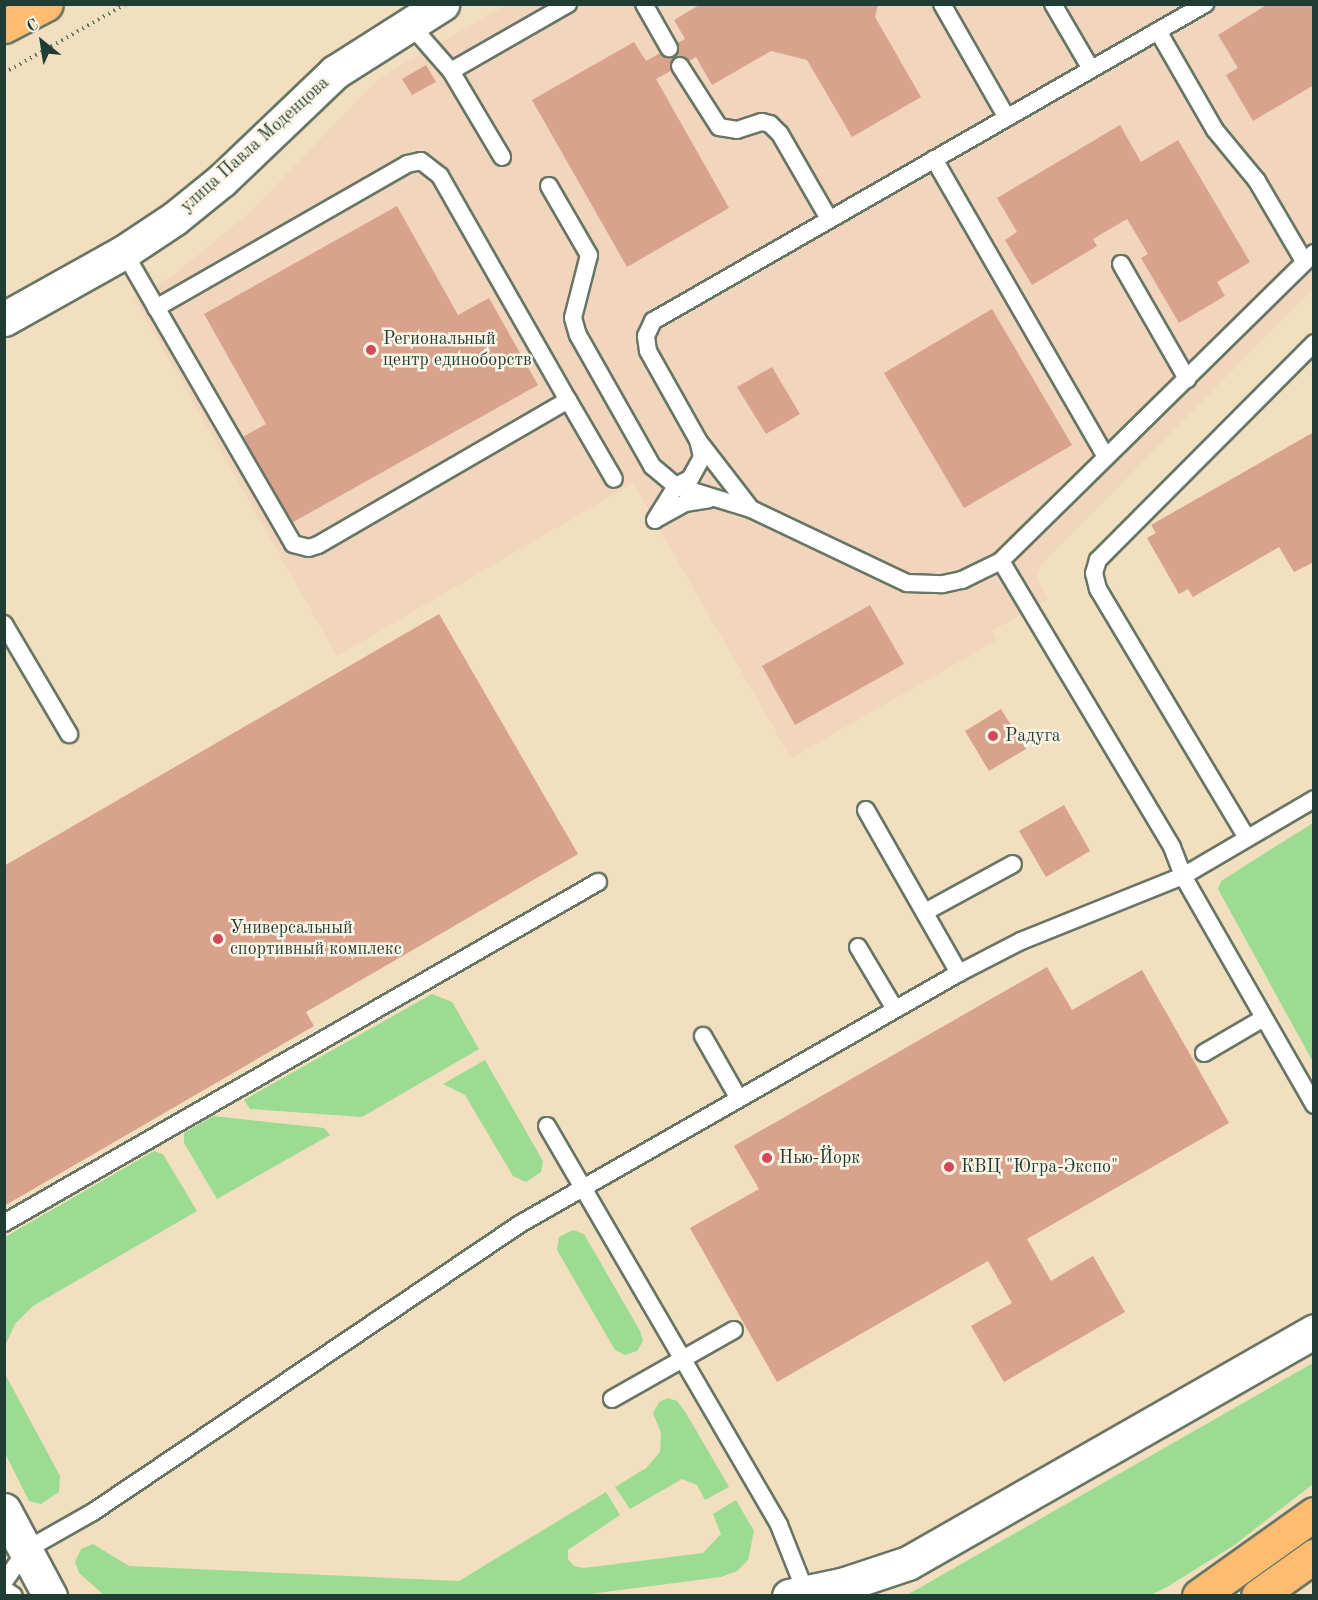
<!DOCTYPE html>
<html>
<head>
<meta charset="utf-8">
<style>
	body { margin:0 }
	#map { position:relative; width:1318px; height:1600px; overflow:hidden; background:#f1dfbf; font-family:"Old Standard TT",serif }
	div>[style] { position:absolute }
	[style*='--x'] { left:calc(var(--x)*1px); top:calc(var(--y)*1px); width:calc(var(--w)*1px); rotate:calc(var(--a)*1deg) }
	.built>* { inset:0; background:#f2d5bd }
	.green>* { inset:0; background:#9bdc92 }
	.building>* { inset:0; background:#d8a28d }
	.path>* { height:4px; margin-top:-2px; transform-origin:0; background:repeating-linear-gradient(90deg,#687665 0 1.5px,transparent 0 6px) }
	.roads { filter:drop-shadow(2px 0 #687665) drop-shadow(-2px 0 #687665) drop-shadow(0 2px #687665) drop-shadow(0 -2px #687665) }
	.service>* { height:16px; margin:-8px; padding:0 8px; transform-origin:8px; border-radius:8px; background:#fff }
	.minor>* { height:33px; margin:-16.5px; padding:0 16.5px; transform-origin:16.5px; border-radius:16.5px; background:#fff }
	.primary>* { height:33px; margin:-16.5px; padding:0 16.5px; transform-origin:16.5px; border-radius:16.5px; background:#fdbc6f }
	.trunk>* { height:33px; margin:-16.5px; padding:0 16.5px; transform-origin:16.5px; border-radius:16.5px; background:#fdbc6f }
	.dots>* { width:16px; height:16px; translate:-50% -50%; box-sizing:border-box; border:3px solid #fcf5e5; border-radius:50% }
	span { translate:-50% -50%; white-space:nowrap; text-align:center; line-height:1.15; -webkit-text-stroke:5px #fcf5e5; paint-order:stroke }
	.street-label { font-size:18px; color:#1f3d34 }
	.poi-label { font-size:18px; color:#1f3d34 }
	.left { translate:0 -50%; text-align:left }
	.frame { position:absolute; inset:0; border:6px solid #1f3d34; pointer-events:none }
	.north { position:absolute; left:12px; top:12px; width:60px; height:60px; -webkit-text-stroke:4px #fcf5e5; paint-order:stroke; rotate:330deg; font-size:16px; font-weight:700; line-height:24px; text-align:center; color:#1f3d34 }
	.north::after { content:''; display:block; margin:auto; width:21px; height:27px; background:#1f3d34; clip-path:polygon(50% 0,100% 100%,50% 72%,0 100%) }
</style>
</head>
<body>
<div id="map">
	<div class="built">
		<div style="clip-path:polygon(506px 5px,1313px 5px,1313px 289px,1041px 565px,1037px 578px,1048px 599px,992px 631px,997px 640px,791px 758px,633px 483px,337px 656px,134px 298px,173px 275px,248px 214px,379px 78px)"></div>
	</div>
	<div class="green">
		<div style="clip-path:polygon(1313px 823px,1313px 1062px,1218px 889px,1221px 881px)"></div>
		<div style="clip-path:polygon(432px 994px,452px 1002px,479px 1049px,362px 1117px,250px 1109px,244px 1100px)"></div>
		<div style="clip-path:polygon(485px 1060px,543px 1161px,541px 1172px,526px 1182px,513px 1176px,465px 1095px,443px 1084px)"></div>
		<div style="clip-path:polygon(213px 1116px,324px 1128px,330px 1135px,217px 1199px,184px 1143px,184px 1133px)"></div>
		<div style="clip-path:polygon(154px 1151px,163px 1154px,197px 1211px,33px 1306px,15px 1324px,5px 1346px,5px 1237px)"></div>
		<div style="clip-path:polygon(573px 1230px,584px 1234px,640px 1331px,643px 1341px,637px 1351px,625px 1355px,615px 1350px,557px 1250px,559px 1237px)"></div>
		<div style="clip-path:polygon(1313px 1363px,1313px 1484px,1233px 1546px,1167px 1587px,1149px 1596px,907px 1595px)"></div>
		<div style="clip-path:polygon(4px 1372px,60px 1476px,59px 1492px,41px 1504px,29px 1501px,5px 1453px)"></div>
		<div style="clip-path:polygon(668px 1398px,677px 1401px,686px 1413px,729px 1487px,705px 1500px,697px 1485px,682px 1479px,630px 1509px,615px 1487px,646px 1468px,660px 1452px,661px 1433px,653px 1413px,659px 1402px)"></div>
		<div style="clip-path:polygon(606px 1492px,620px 1515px,568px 1550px,568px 1559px,574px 1566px,584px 1568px,703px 1553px,721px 1534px,713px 1514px,736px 1500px,754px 1531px,748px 1560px,737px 1571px,721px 1577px,574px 1596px,104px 1595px,79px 1573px,75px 1562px,81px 1549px,93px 1544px,129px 1566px,459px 1581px)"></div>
	</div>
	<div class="building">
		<div style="clip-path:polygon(701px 4px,878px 4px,875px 17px,921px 97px,852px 137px,807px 60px,771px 51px,712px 85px,696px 57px,656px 79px,729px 208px,627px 267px,532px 100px,634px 42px,646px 61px,685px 39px,674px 20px)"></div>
		<div style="clip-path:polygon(1268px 4px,1314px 4px,1314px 85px,1253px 121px,1226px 75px,1238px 68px,1218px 35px)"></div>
		<div style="clip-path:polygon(426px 65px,436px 82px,412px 95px,402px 79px)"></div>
		<div style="clip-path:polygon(1120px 125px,1141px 162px,1178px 140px,1250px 262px,1217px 282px,1225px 296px,1179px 323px,1141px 258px,1148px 254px,1127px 219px,1093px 239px,1097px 246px,1032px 285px,1005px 240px,1017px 232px,997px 198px)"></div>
		<div style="clip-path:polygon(397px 206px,458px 315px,489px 298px,538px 385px,288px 525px,239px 439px,266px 424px,204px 314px)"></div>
		<div style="clip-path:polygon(992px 309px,1072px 445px,964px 508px,884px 373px)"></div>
		<div style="clip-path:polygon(772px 367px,800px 414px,766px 434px,737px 387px)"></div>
		<div style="clip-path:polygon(1314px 432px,1314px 562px,1294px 572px,1279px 547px,1193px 597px,1188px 589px,1179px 594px,1147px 538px,1156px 533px,1151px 525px)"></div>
		<div style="clip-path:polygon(870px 605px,904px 664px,795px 725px,762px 666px)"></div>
		<div style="clip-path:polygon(439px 614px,578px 854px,306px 1012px,314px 1026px,4px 1206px,4px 866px)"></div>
		<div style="clip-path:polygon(1001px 709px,1026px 749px,989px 771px,965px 731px)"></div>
		<div style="clip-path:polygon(1064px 805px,1090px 851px,1046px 877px,1019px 831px)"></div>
		<div style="clip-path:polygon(1047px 967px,1072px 1010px,1142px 970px,1229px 1123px,1027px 1239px,1051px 1281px,1093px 1256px,1125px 1312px,1004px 1382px,971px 1326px,1012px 1303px,988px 1261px,777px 1382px,690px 1228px,759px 1189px,734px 1146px)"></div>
	</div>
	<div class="path">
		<div style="--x:4;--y:73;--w:140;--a:-29.5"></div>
	</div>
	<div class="roads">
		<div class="service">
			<div style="--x:644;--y:4;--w:51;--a:60.4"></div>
			<div style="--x:942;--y:4;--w:131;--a:60.3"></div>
			<div style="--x:1053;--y:4;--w:75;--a:59.7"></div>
			<div style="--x:409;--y:23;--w:64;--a:48.8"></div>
			<div style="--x:451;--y:71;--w:135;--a:-29.8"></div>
			<div style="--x:1158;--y:31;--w:114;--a:60.1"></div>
			<div style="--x:1215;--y:130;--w:66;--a:50.5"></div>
			<div style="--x:1257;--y:181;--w:93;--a:59.6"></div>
			<div style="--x:680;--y:66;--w:72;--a:57.4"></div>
			<div style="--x:719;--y:127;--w:18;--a:9"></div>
			<div style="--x:737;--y:130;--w:26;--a:-18"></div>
			<div style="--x:762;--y:122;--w:8;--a:14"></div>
			<div style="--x:770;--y:124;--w:14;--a:45"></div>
			<div style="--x:780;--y:134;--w:98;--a:60"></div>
			<div style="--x:451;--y:71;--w:100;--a:59.3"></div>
			<div style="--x:934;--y:159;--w:344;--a:60"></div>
			<div style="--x:549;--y:186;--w:80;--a:59.9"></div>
			<div style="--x:589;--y:255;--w:65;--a:104.3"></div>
			<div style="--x:573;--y:318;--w:18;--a:74"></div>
			<div style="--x:578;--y:335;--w:150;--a:60.5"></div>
			<div style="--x:652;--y:466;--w:31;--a:40"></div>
			<div style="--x:676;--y:486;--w:16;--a:-27"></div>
			<div style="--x:690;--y:479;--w:25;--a:-61"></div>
			<div style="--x:702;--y:457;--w:17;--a:-103"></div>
			<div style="--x:698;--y:440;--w:102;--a:-119.3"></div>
			<div style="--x:648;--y:351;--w:15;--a:-98"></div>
			<div style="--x:646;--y:336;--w:17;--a:-65"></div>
			<div style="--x:653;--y:321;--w:637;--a:-29.87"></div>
			<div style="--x:124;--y:252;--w:337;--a:59.9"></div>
			<div style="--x:293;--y:544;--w:16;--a:14"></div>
			<div style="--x:309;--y:548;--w:9;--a:-18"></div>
			<div style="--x:318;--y:545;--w:289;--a:-30.1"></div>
			<div style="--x:568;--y:400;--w:91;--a:59.8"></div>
			<div style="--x:1314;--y:253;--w:439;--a:135.5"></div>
			<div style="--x:1001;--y:561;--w:333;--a:59.1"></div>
			<div style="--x:1172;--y:847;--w:31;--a:69"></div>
			<div style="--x:1183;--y:876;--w:264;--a:60.2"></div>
			<div style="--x:1121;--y:264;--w:133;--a:60.1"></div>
			<div style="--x:156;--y:308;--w:289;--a:-29.8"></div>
			<div style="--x:407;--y:164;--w:14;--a:-12"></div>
			<div style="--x:421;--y:161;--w:24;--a:38"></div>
			<div style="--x:440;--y:176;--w:258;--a:60.3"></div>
			<div style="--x:700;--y:443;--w:83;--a:52.3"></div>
			<div style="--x:658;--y:518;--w:31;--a:-29"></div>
			<div style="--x:685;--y:503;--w:24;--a:-9"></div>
			<div style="--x:655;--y:520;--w:40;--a:-58"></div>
			<div style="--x:676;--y:486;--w:78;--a:17"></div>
			<div style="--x:751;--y:509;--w:173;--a:25.4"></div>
			<div style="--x:907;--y:583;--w:36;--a:2"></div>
			<div style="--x:943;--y:584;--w:19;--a:-12"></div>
			<div style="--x:962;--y:580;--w:43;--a:-26"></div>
			<div style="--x:4;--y:624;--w:128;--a:59.4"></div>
			<div style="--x:866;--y:810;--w:188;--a:60.3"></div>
			<div style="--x:1247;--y:838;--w:290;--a:-120.9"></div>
			<div style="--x:1098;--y:589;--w:16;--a:-104"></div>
			<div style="--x:1094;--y:573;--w:14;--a:-73"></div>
			<div style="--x:1098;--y:560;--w:306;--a:-45.1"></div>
			<div style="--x:925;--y:912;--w:100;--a:-28.6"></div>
			<div style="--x:858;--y:947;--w:72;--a:59.2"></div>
			<div style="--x:703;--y:1036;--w:70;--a:60.2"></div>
			<div style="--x:1204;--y:1053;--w:69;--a:-30.3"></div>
			<div style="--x:547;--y:1126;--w:462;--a:59.8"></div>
			<div style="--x:779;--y:1525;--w:73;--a:68.3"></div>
			<div style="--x:4;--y:1223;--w:685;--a:-29.86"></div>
			<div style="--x:612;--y:1399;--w:140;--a:-29.5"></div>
			<div style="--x:4;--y:1582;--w:39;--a:-55"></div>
			<div style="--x:26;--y:1550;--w:77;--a:-29.6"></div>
			<div style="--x:93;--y:1512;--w:515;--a:-34"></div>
			<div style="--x:520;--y:1224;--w:506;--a:-29.76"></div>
			<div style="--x:959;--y:973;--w:70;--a:-27.3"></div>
			<div style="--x:1021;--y:941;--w:175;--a:-21.9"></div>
			<div style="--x:1183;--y:876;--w:152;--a:-30.4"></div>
			<div style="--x:4;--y:1589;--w:12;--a:35"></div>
		</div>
		<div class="minor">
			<div style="--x:4;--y:319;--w:137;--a:-29.2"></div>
			<div style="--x:124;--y:252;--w:61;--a:-33.7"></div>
			<div style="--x:175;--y:218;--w:60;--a:-39"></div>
			<div style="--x:222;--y:180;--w:156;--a:-43.7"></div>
			<div style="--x:335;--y:72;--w:127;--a:-32.4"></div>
			<div style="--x:4;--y:1510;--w:98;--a:61.9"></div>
			<div style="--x:789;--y:1596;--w:57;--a:-12.1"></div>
			<div style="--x:845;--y:1584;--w:66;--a:-18.4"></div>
			<div style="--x:908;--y:1563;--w:468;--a:-29.7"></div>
		</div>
		<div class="primary">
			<div style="--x:1199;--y:1596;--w:141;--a:-35.5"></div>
			<div style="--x:1258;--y:1596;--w:69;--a:-35.5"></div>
		</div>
		<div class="trunk">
			<div style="--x:4;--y:26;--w:47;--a:-27.6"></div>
		</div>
	</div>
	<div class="dots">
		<div style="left:371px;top:350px;background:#d1495b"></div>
		<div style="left:993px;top:736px;background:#d1495b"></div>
		<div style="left:218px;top:939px;background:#d1495b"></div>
		<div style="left:767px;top:1158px;background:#d1495b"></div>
		<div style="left:949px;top:1167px;background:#d1495b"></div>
	</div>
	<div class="street-label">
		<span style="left:255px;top:145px;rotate:-42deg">улица Павла Моденцова</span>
	</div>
	<div class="poi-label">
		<span class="left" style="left:383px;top:350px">Региональный<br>центр единоборств</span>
		<span class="left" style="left:1005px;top:736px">Радуга</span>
		<span class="left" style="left:230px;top:939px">Универсальный<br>спортивный комплекс</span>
		<span class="left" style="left:779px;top:1158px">Нью-Йорк</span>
		<span class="left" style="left:961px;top:1167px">КВЦ "Югра-Экспо"</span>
	</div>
	<div class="frame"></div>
	<div class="north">С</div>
</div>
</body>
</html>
